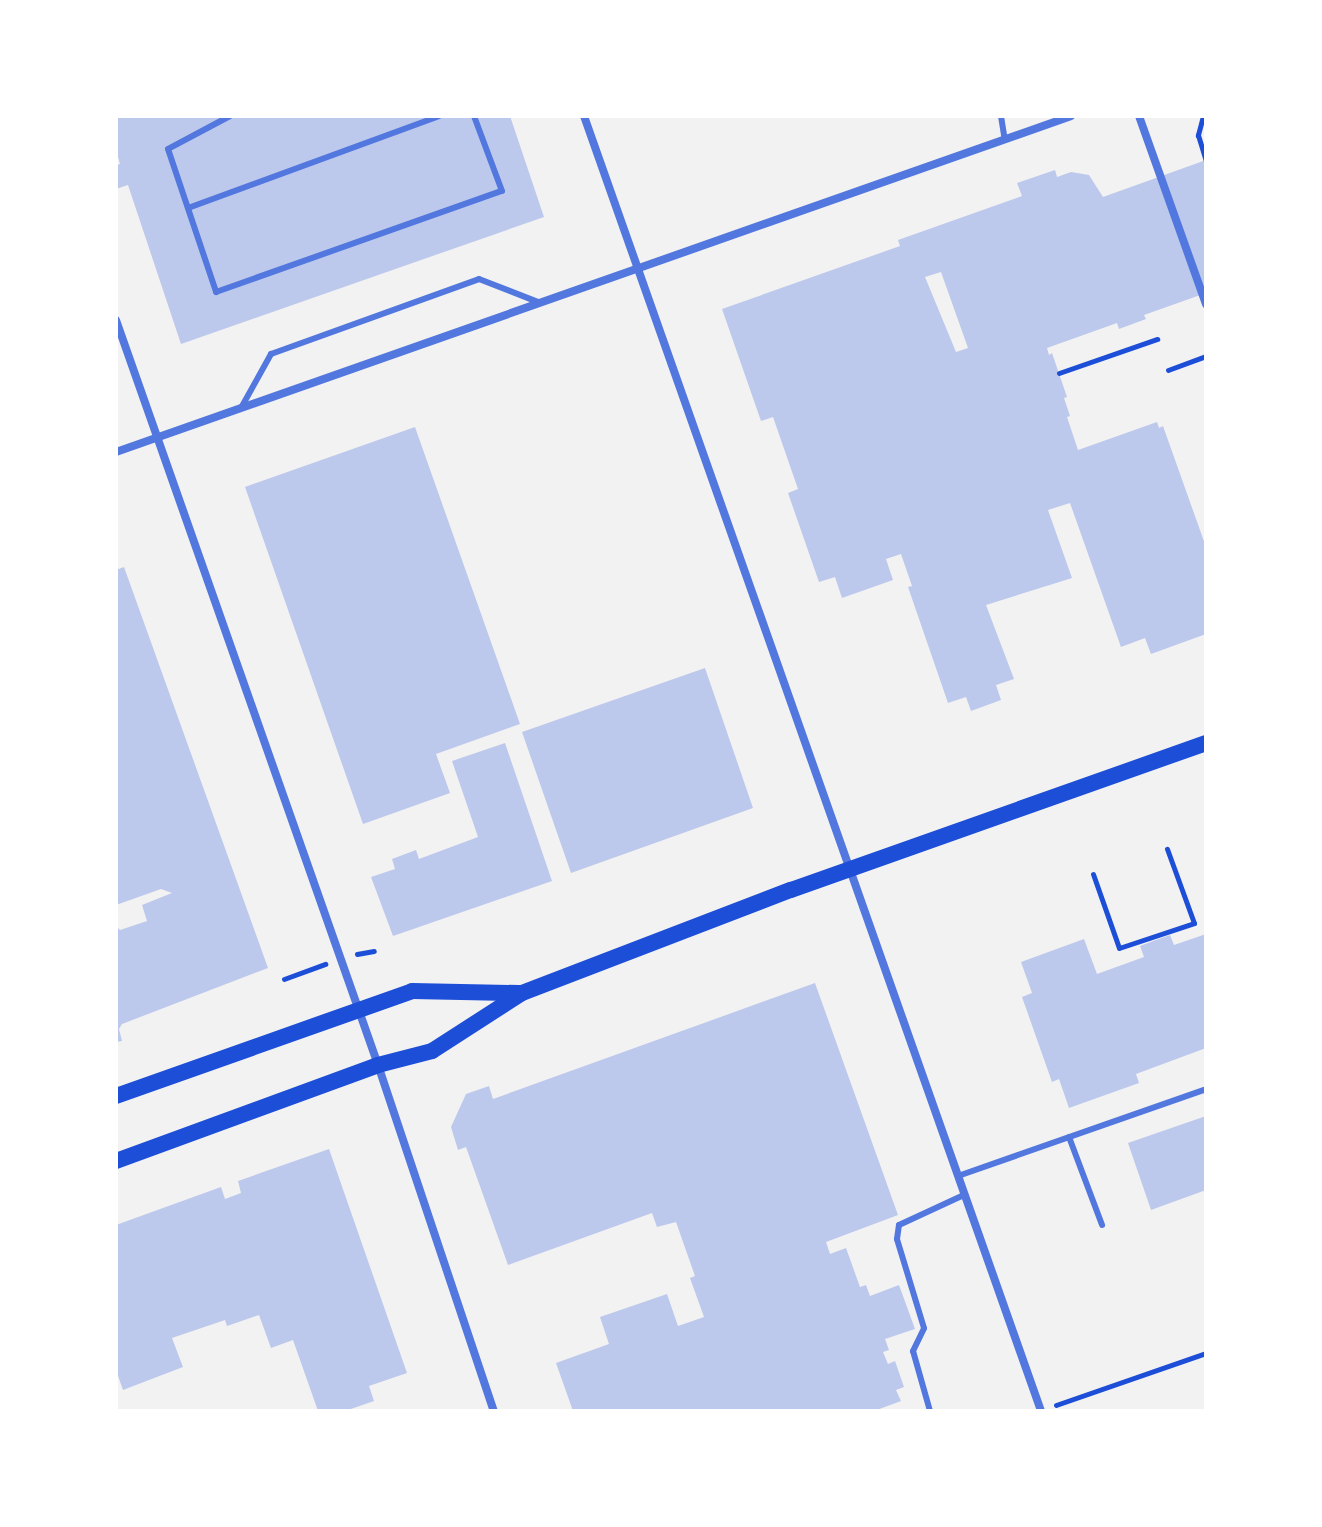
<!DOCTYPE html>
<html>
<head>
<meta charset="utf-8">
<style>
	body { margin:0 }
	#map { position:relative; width:1322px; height:1527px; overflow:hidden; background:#f2f2f2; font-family:Manrope,sans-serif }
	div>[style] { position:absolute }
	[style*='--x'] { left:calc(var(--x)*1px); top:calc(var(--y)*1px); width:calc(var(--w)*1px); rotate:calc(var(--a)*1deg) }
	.building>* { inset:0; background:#bdc9ec }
	.path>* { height:5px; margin:-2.5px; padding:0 2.5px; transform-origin:2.5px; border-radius:2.5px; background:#1d4ed8 }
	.service>* { height:6px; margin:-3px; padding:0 3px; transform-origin:3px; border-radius:3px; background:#5277de }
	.minor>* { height:8px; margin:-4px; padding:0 4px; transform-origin:4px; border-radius:4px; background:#5277de }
	.secondary>* { height:16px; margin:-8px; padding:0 8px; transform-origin:8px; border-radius:8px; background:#1d4ed8 }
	span { translate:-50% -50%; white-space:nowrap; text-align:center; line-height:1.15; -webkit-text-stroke:6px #fff; paint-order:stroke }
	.frame { position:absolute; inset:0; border:118px solid #fff; pointer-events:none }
</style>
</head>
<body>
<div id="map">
	<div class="building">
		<div style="clip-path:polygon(116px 116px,510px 116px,544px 217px,181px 344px,128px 185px,116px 189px,116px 165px,120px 164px,116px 150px)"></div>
		<div style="clip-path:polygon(evenodd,1206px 160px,1206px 293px,1144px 315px,1146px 319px,1119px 329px,1117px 323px,1047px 348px,1049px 355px,1052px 353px,1067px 397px,1064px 398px,1070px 416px,1067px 417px,1078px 450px,1157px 422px,1159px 428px,1163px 426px,1206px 547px,1206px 634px,1151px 654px,1145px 638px,1121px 647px,1070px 503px,1048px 510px,1072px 578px,986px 605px,1014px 679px,996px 685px,1001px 700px,971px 711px,966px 697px,948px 703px,908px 587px,912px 586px,901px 554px,886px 559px,893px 580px,842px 598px,835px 577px,819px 582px,788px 493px,798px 489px,773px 417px,761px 421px,722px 309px,900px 246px,898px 240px,1022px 196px,1017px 183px,1055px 170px,1057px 177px,1071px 172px,1089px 175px,1103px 197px,1206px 160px,941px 272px,968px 348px,956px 352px,925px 277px,941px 272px)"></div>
		<div style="clip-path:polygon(415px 427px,520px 724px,436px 754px,450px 793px,363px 824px,245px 487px)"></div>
		<div style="clip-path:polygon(124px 567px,268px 968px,122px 1024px,119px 1029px,122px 1041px,116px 1042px,116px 926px,120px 930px,147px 921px,142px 905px,172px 893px,161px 889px,116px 905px,116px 570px)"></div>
		<div style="clip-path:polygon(705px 668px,753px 808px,571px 873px,522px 732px)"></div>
		<div style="clip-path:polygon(505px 743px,552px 881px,393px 936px,371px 877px,395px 869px,392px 859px,416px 850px,419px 859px,478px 837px,452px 761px)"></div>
		<div style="clip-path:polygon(1206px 934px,1206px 1048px,1136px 1074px,1139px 1083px,1069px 1108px,1059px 1079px,1052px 1082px,1022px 997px,1032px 993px,1021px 962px,1084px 939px,1097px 974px,1144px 957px,1140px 946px,1153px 941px,1170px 935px,1174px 945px)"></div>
		<div style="clip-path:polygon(815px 983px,898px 1215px,826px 1242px,830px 1254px,846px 1248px,860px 1287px,866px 1285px,870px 1296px,899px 1285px,915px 1329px,885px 1339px,889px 1350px,883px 1352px,888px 1364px,895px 1361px,904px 1387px,896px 1390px,901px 1401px,874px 1411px,573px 1411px,556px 1363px,609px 1344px,600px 1317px,667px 1294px,678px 1326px,704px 1317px,690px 1278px,695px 1276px,676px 1222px,657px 1227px,652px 1213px,508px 1265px,466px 1147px,458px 1150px,451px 1127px,466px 1094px,489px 1086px,493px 1099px)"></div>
		<div style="clip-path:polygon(1206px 1116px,1206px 1190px,1151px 1210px,1128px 1143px)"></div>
		<div style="clip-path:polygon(329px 1149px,407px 1373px,369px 1386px,374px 1401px,345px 1411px,318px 1411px,293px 1340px,271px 1348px,259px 1315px,227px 1326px,225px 1320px,172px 1338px,183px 1367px,123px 1390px,116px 1370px,116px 1225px,221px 1187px,225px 1199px,241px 1193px,238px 1181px)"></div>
	</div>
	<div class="path">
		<div style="--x:1203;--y:116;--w:20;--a:105"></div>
		<div style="--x:1198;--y:135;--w:27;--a:73"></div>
		<div style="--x:1168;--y:370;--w:40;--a:-20.2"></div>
		<div style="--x:1059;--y:373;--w:104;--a:-19.1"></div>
		<div style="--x:1093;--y:874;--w:78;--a:70.6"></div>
		<div style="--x:1119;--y:948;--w:79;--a:-18.4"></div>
		<div style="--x:1194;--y:923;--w:79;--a:-110"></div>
		<div style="--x:357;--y:954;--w:17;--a:-10"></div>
		<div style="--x:284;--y:979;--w:44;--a:-20.1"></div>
		<div style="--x:1056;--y:1405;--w:159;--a:-19.1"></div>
	</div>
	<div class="service">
		<div style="--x:230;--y:116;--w:70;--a:152"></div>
		<div style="--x:168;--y:149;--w:151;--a:71.4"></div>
		<div style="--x:216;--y:292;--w:303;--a:-19.5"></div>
		<div style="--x:502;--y:191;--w:80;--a:-110.5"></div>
		<div style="--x:1001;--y:116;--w:24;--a:81"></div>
		<div style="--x:188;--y:208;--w:267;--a:-20.1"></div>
		<div style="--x:241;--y:408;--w:62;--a:-60.9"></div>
		<div style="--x:271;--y:354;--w:221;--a:-19.8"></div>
		<div style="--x:479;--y:279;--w:63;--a:21.3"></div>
		<div style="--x:1069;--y:1137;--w:94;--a:69.4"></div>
		<div style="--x:958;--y:1176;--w:263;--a:-19.3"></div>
		<div style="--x:930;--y:1411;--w:62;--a:-105.8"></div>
		<div style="--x:913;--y:1351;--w:25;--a:-64"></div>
		<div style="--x:924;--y:1328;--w:93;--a:-106.9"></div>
		<div style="--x:897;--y:1239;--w:14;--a:-82"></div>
		<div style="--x:899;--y:1225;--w:72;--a:-24.8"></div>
	</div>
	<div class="minor">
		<div style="--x:584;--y:116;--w:1373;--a:70.56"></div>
		<div style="--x:1139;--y:116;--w:200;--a:70.4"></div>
		<div style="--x:116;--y:320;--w:790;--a:70.62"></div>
		<div style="--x:378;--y:1065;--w:365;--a:71.5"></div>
		<div style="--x:116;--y:452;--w:1012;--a:-19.38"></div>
	</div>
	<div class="secondary">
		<div style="--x:116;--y:1096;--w:314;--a:-19.5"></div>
		<div style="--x:412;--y:991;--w:108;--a:1.1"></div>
		<div style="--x:116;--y:1161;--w:279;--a:-20.1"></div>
		<div style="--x:378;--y:1065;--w:56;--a:-14.5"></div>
		<div style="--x:432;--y:1051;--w:107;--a:-32.8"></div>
		<div style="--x:522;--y:993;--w:288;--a:-21"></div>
		<div style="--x:791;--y:890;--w:440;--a:-19.5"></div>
	</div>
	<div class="frame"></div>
</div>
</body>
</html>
